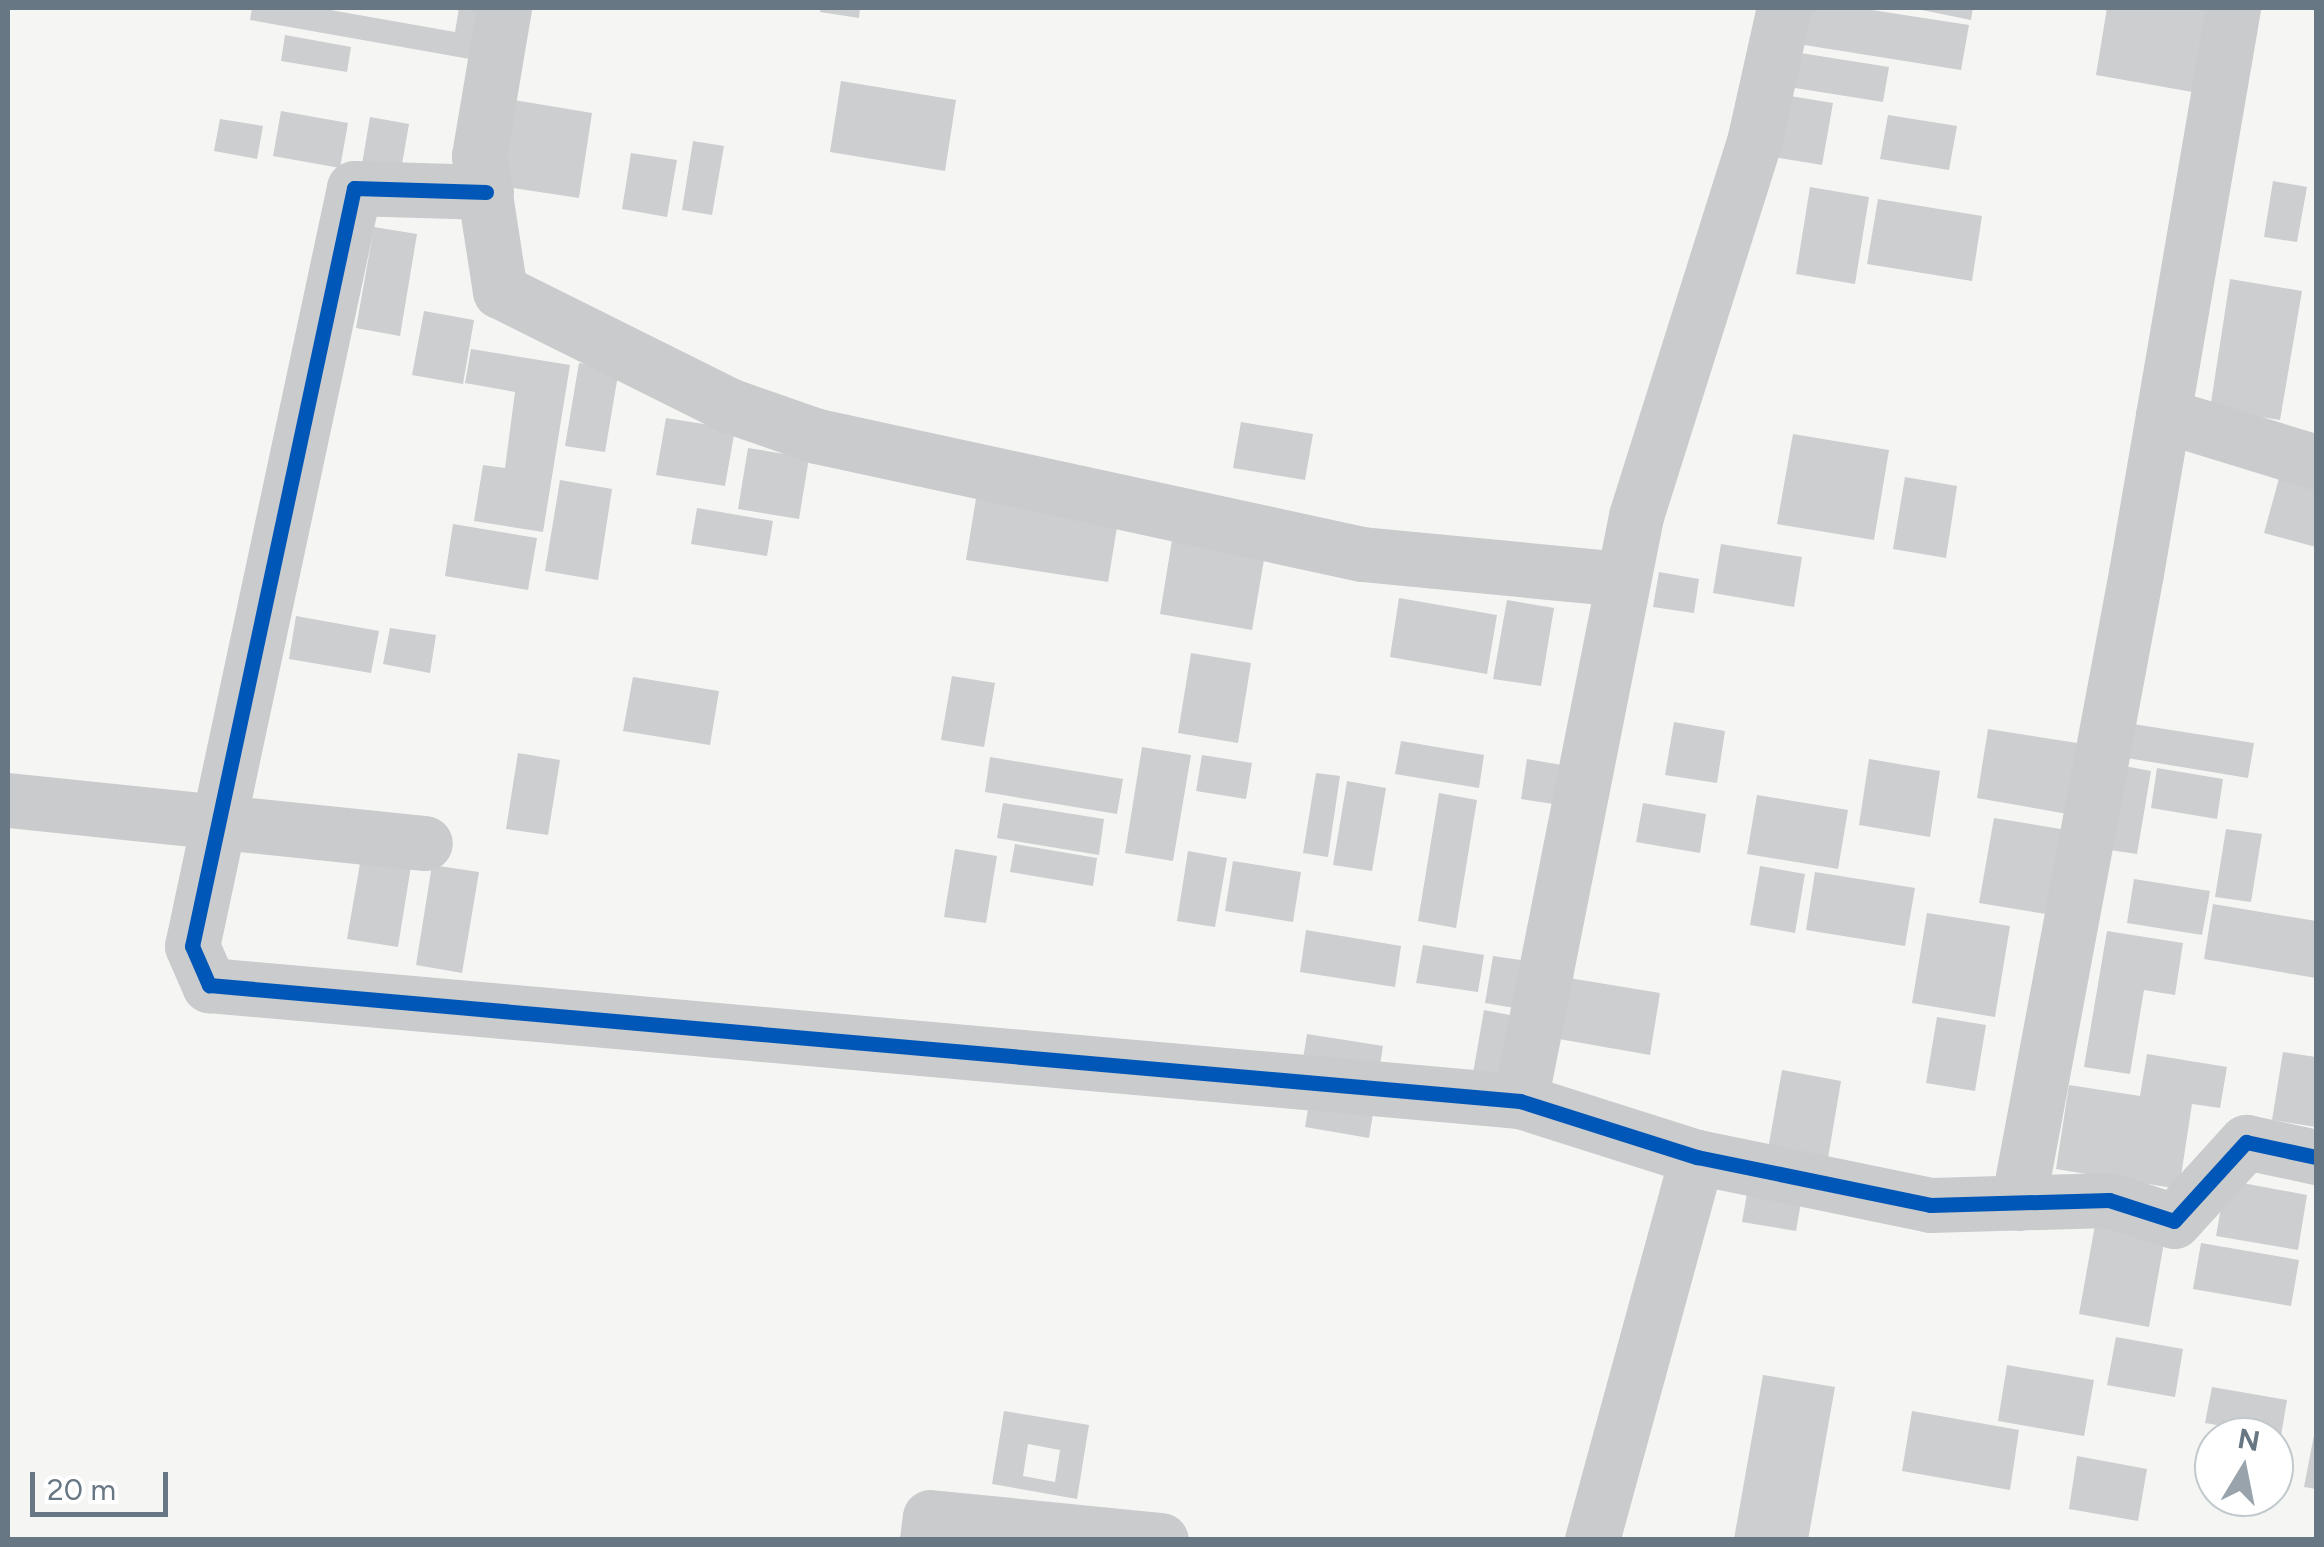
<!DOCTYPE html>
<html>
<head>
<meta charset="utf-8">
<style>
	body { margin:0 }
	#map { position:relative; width:2324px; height:1547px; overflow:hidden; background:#f5f5f4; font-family:Figtree,sans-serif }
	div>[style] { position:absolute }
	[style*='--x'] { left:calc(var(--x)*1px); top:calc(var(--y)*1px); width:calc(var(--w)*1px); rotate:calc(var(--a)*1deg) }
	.building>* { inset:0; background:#cccecf }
	.minor>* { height:55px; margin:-27.5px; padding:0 27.5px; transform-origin:27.5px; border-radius:27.5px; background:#cacbcc }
	.cycleway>* { height:15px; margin:-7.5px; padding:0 7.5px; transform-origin:7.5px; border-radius:7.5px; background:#0057b8 }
	span { translate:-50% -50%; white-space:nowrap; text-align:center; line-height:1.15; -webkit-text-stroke:10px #fff; paint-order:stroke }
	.frame { position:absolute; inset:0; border:10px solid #677783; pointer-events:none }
	.north { position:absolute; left:2194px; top:1417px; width:100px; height:100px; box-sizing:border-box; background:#fff; border:2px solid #c2c9cd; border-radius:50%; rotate:10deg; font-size:28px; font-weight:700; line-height:40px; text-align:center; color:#677783 }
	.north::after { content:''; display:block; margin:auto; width:35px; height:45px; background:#99a3ab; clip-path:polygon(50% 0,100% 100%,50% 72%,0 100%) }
	.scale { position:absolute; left:30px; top:1472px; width:138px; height:45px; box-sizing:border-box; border:5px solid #677783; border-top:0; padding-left:12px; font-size:30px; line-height:35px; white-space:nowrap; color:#677783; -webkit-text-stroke:8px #fff; paint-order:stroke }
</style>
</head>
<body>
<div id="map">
	<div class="building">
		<div style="clip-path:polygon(252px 8px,319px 8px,455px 32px,459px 8px,491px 8px,481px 61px,250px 20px)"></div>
		<div style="clip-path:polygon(821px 8px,860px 8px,859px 18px,820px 12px)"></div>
		<div style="clip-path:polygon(1805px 8px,1859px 8px,1969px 25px,1961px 70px,1798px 44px)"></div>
		<div style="clip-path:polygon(1912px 8px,1973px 8px,1971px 20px)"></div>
		<div style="clip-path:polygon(2107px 8px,2218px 10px,2204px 94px,2096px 75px)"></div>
		<div style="clip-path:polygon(285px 35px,351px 47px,347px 72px,281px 61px)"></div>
		<div style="clip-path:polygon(1794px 52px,1889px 67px,1883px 102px,1789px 87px)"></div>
		<div style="clip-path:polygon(841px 81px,956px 100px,945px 171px,830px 152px)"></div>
		<div style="clip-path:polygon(1778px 94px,1833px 103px,1822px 165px,1767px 156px)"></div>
		<div style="clip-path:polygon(514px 100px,592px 113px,579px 198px,500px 186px)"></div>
		<div style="clip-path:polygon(281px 111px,348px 123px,340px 168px,273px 156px)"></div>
		<div style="clip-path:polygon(1888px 115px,1957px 126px,1949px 170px,1880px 159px)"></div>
		<div style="clip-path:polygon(370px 117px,409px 124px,401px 170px,362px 164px)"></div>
		<div style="clip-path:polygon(220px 119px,263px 126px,257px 159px,214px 151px)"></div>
		<div style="clip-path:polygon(693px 141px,724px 146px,712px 215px,682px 210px)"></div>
		<div style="clip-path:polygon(631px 153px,677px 160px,667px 217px,622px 209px)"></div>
		<div style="clip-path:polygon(2273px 181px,2307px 187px,2297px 242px,2264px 237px)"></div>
		<div style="clip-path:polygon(1810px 187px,1869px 197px,1855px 284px,1796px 274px)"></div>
		<div style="clip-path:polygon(1878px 199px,1982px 216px,1972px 281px,1867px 264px)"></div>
		<div style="clip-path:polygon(374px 227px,417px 234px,400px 336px,356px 328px)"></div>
		<div style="clip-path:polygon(2230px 279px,2302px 291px,2280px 420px,2210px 409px)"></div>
		<div style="clip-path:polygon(424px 311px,474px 320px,463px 384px,412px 375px)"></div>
		<div style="clip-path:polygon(471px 349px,570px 365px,543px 532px,474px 521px,483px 465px,505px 468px,515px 392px,465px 383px)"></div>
		<div style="clip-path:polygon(579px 363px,619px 369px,605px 452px,565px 446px)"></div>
		<div style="clip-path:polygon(666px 418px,735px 429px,725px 486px,656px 475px)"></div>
		<div style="clip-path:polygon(1241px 422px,1313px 434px,1305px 480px,1233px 468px)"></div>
		<div style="clip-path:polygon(1793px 434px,1889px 450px,1874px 540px,1777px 524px)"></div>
		<div style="clip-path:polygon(748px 448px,809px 458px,799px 519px,738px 509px)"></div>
		<div style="clip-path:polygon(2284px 460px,2316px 469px,2316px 547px,2264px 533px)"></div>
		<div style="clip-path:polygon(1905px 477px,1957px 486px,1946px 558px,1893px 549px)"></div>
		<div style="clip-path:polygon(560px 480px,612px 489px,598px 580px,545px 571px)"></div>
		<div style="clip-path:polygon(978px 486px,1120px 509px,1108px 582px,966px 560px)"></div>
		<div style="clip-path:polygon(697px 508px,773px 521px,767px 556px,691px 544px)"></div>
		<div style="clip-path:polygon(453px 524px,537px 538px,528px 590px,445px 576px)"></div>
		<div style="clip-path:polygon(1172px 540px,1265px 554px,1252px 630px,1160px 614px)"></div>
		<div style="clip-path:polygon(1721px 544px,1802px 557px,1794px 607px,1713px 593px)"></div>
		<div style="clip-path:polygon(1659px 572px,1699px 579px,1694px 613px,1653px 607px)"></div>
		<div style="clip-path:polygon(1399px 598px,1497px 615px,1487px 674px,1390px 657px)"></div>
		<div style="clip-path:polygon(1507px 600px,1554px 608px,1541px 686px,1493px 679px)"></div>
		<div style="clip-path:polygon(296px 616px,379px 631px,371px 673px,289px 659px)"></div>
		<div style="clip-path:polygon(390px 628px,436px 635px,430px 673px,383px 664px)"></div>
		<div style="clip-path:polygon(1191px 653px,1251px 663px,1238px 743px,1178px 733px)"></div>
		<div style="clip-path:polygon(952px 676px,995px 683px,984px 747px,941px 740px)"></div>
		<div style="clip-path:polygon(633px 677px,719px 691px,710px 745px,623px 731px)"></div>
		<div style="clip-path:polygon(1674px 722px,1725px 731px,1717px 783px,1665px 775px)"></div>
		<div style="clip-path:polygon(2133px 724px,2254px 743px,2248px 778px,2127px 758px)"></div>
		<div style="clip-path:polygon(1988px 729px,2084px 744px,2073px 815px,1977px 798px)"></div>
		<div style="clip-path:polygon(1401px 741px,1484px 755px,1479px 788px,1395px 774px)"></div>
		<div style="clip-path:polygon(1142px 747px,1191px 755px,1173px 861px,1125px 853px)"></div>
		<div style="clip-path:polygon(518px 753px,560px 760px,548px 835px,506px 829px)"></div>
		<div style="clip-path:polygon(1202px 755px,1252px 763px,1246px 799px,1196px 791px)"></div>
		<div style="clip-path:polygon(990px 757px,1123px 779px,1117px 814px,985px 792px)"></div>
		<div style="clip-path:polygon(1527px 759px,1579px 768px,1573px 807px,1521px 799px)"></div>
		<div style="clip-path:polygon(1869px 759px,1940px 771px,1930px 837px,1859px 825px)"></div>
		<div style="clip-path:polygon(2124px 766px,2151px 771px,2137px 854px,2110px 850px)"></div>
		<div style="clip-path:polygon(2157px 768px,2223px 779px,2217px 819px,2151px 808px)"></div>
		<div style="clip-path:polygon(1316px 773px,1340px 776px,1328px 857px,1303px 853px)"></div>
		<div style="clip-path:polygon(1347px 781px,1386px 788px,1372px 871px,1333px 865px)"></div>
		<div style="clip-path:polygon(1439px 793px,1477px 800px,1456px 928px,1418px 921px)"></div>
		<div style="clip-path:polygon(1757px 795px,1848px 810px,1838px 869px,1747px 854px)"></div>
		<div style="clip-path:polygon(1003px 803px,1104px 819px,1099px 855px,997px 838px)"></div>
		<div style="clip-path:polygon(1643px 803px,1706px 814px,1700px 853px,1636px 842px)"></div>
		<div style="clip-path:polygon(1994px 818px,2067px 830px,2052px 915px,1979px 903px)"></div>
		<div style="clip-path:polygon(2226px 829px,2262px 834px,2251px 902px,2215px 897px)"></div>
		<div style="clip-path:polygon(1015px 844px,1097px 858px,1093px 886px,1010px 872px)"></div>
		<div style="clip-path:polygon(955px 849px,997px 856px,986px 923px,944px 917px)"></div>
		<div style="clip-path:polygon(1188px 851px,1227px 858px,1215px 927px,1177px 921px)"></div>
		<div style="clip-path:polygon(362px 852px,412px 860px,398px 947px,347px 939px)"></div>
		<div style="clip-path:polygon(1233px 861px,1301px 872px,1293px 922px,1225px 911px)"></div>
		<div style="clip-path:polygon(432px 865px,479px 872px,462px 973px,416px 965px)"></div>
		<div style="clip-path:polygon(1760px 866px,1805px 874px,1795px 933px,1750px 925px)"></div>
		<div style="clip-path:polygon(1815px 872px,1915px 888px,1905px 946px,1806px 930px)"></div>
		<div style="clip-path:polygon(2134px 879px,2210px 891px,2202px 935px,2127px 923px)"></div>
		<div style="clip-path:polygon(2213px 904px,2316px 921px,2316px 978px,2204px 959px)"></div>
		<div style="clip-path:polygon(1927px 913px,2010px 926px,1995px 1017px,1912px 1003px)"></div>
		<div style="clip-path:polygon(1306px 930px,1401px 946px,1395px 987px,1300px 972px)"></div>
		<div style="clip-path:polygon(2107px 931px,2183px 943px,2175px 995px,2144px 990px,2130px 1074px,2084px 1067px)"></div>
		<div style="clip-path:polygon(1423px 945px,1484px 955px,1478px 992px,1416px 983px)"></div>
		<div style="clip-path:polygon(1493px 956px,1534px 962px,1526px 1010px,1485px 1003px)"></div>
		<div style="clip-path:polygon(1569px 978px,1660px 993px,1650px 1055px,1559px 1039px)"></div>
		<div style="clip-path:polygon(1484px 1010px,1520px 1017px,1508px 1091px,1471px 1085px)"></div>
		<div style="clip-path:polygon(1937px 1017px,1986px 1025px,1975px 1091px,1926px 1083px)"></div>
		<div style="clip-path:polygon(1307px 1034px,1383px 1046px,1378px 1078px,1302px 1065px)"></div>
		<div style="clip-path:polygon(2283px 1052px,2316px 1057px,2316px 1127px,2272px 1120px)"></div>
		<div style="clip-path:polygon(2147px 1054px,2227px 1067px,2220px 1108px,2192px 1104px,2179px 1189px,2056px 1169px,2069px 1085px,2140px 1096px)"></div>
		<div style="clip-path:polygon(1782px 1070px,1841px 1081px,1827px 1164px,1767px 1155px)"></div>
		<div style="clip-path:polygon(1311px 1091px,1375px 1102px,1369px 1138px,1305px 1127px)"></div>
		<div style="clip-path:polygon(1750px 1176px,1804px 1185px,1796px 1231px,1742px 1222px)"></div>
		<div style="clip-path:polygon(2226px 1180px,2307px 1195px,2298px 1250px,2216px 1236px)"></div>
		<div style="clip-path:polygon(2097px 1214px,2167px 1226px,2149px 1327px,2079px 1314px)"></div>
		<div style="clip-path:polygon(2201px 1243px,2299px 1260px,2291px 1306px,2193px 1289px)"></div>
		<div style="clip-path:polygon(2116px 1337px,2183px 1349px,2175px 1397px,2107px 1385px)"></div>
		<div style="clip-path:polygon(2007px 1365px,2094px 1380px,2084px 1436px,1998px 1421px)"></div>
		<div style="clip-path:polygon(1763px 1375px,1835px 1387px,1808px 1540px,1734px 1539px)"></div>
		<div style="clip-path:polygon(2212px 1387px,2287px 1400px,2281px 1436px,2205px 1423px)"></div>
		<div style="clip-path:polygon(evenodd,1004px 1411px,1089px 1425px,1077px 1499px,992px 1484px,1004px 1411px,1028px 1444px,1060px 1450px,1055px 1482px,1023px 1476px,1028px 1444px)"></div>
		<div style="clip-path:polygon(1912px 1411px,2019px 1430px,2010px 1490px,1902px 1471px)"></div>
		<div style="clip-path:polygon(2315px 1430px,2316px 1430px,2316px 1489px,2304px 1487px)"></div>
		<div style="clip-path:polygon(2077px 1456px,2147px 1469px,2138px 1521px,2069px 1509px)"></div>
	</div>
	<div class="minor">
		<div style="--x:504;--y:8;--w:150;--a:99.6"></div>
		<div style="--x:479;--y:156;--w:137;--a:81.2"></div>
		<div style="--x:500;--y:291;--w:258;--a:26.5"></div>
		<div style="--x:731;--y:406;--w:91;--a:19.2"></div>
		<div style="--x:817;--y:436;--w:558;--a:12.22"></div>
		<div style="--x:1362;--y:554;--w:262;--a:5.5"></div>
		<div style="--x:486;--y:192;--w:132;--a:-178.3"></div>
		<div style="--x:354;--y:188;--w:775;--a:102.06"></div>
		<div style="--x:192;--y:946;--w:43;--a:66.4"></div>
		<div style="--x:209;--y:985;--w:1316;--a:5.06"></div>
		<div style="--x:1520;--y:1101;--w:186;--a:17.6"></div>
		<div style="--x:1697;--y:1157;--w:238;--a:11.6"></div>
		<div style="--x:1930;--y:1205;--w:179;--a:-1.6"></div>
		<div style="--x:2109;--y:1200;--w:68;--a:17.9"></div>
		<div style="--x:2174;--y:1221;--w:107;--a:-47.7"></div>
		<div style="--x:2246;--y:1142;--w:72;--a:12.1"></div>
		<div style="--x:2163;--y:415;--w:160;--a:17.1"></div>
		<div style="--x:8;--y:800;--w:419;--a:5.9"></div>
		<div style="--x:1520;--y:1101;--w:596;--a:-78.78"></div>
		<div style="--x:1636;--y:516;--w:392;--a:-72.5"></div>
		<div style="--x:1754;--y:142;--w:137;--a:-77.4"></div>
		<div style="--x:2018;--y:1203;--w:641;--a:-79.39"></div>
		<div style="--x:2136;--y:573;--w:573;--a:-80.26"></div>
		<div style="--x:927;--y:1540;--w:23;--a:-83"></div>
		<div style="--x:930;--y:1517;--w:232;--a:5.7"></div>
		<div style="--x:1592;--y:1540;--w:397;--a:-74.7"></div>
	</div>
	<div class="cycleway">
		<div style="--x:486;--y:192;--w:132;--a:-178.3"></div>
		<div style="--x:354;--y:188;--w:775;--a:102.06"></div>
		<div style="--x:192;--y:946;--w:43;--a:66.4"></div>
		<div style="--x:209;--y:985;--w:1316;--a:5.06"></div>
		<div style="--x:1520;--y:1101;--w:186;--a:17.6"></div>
		<div style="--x:1697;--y:1157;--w:238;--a:11.6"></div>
		<div style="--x:1930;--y:1205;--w:179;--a:-1.6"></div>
		<div style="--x:2109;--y:1200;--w:68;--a:17.9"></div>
		<div style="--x:2174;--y:1221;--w:107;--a:-47.7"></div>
		<div style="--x:2246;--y:1142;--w:72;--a:12.1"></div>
	</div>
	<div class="frame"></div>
	<div class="north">N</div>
	<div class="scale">20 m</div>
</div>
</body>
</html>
